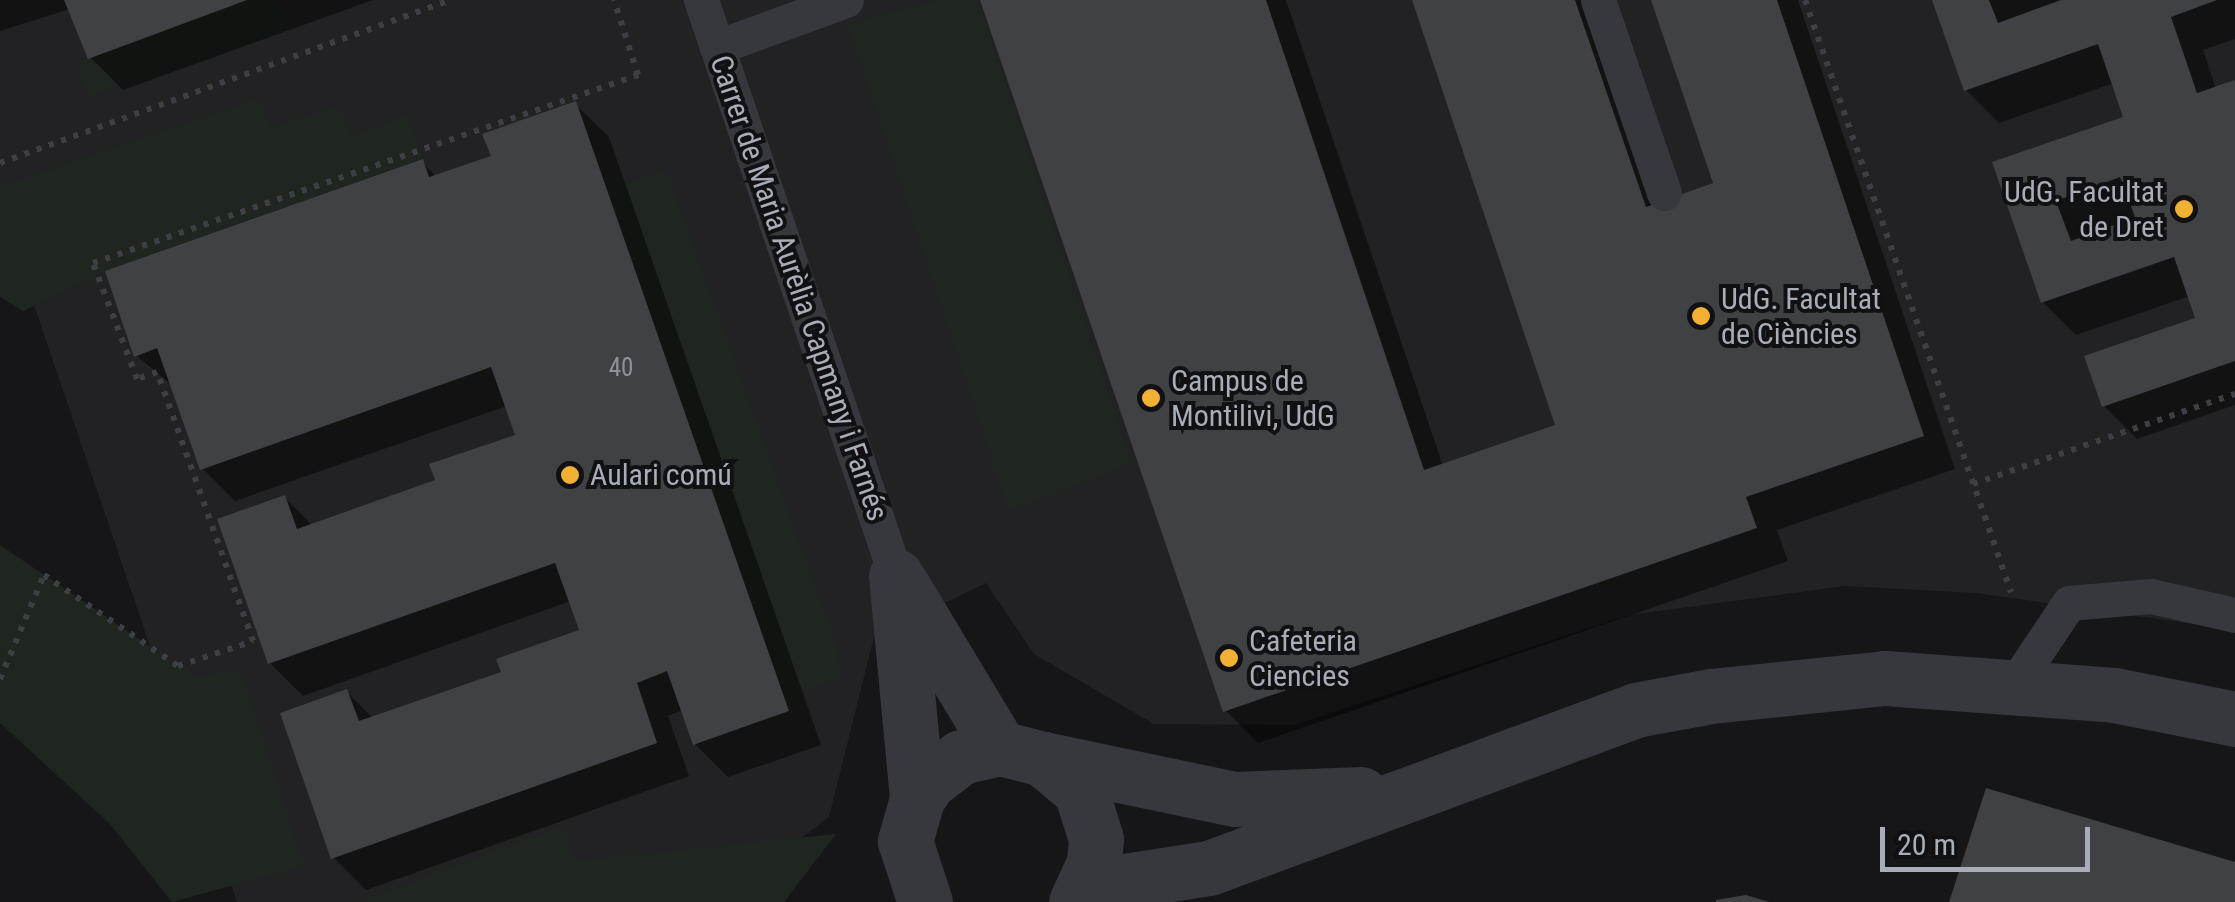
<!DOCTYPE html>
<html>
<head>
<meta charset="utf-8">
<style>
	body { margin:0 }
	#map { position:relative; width:2235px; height:902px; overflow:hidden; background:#161618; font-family:"Roboto Condensed",sans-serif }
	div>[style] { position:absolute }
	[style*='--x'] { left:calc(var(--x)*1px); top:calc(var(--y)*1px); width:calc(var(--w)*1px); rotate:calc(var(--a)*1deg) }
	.built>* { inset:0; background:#222225 }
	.green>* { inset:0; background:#1e261f }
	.shadow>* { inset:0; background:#0007 }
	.building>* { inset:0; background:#404145 }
	.path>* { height:6px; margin-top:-3px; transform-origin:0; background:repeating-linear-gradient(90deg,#3d3f44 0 5px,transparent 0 13px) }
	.service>* { height:35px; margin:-17.5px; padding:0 17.5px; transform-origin:17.5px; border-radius:17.5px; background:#37383d }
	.minor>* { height:55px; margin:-27.5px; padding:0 27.5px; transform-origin:27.5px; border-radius:27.5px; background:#37383d }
	.dots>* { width:28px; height:28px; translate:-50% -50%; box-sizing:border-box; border:5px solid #111113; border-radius:50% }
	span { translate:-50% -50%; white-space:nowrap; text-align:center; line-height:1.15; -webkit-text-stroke:8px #111113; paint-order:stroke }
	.number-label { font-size:25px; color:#8e929b }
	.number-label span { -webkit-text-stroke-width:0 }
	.poi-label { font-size:30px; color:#a8adb8 }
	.right { translate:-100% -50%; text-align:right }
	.left { translate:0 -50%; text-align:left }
	.street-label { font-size:30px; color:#a8adb8 }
	.scale { position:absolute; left:1880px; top:827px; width:210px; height:45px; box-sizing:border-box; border:5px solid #a8adb8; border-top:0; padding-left:12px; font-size:30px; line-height:35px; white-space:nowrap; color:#a8adb8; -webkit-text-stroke:8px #111113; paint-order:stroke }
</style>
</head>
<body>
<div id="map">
	<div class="built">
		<div style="clip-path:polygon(0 0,2235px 0,2235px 630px,1976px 593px,1845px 586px,1629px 615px,1294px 725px,1154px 724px,1034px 654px,986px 583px,874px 637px,829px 817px,719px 902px,237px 902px,0 205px)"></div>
	</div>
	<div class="green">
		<div style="clip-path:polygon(248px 0,277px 0,285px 29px,88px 97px,76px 62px)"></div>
		<div style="clip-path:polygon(939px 0,978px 0,1131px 464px,1008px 511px,848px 24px)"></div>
		<div style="clip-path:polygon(260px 98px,272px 128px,338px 106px,351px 137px,408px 115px,423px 159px,105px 271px,23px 311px,0 297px,0 187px)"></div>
		<div style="clip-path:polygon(666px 169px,836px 644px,841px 678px,785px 698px,607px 190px)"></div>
		<div style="clip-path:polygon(0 545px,197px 678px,240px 669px,304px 866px,172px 902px,110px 824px,0 723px)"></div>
		<div style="clip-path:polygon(564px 826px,574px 861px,836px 834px,784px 902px,359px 902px)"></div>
	</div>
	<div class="shadow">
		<div style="clip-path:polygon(0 0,373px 0,123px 90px,90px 57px,70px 9px,0 31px)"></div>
		<div style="clip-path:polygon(982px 0,1286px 0,1443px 466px,1558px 427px,1415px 0,1595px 0,1665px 203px,1716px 185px,1654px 0,1798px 0,1955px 469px,1777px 530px,1788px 561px,1258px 743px,1225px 710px)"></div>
		<div style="clip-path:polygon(1935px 0,2235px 0,2235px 39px,2203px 50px,2216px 89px,2235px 83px,2235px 405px,2137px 439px,2104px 406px,2198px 319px,2190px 296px,2076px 335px,2043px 302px,1995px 164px,2126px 119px,2114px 83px,1999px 123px,1966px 90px)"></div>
		<div style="clip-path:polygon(575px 104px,609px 137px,821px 745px,728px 777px,695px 744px,683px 710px,668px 716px,689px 776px,366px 890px,333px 857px,347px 692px,374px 719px,504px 673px,582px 632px,571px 601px,303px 696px,270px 663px,285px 498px,313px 526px,438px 482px,518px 437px,507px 406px,235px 501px,202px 468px,174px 387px,136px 355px,422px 162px,437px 177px,494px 157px)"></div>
	</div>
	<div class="building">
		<div style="clip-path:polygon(64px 0,247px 0,88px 59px)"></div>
		<div style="clip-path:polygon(980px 0,1266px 0,1424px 470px,1555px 425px,1412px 0,1575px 0,1646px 207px,1713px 183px,1651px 0,1777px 0,1924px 436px,1746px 497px,1757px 528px,1223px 712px)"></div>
		<div style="clip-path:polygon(evenodd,1932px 0,1989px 0,1998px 23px,2061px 0,2217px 0,2171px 17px,2197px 93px,2235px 80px,2235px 361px,2102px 407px,2084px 356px,2195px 318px,2174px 257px,2041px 303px,1992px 162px,2123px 117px,2098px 44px,1964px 91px,1932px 0,2120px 177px,2135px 217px,2071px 241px,2056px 201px,2120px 177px)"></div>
		<div style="clip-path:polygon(576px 101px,789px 711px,693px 745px,667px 671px,637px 683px,657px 743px,331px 859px,280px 713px,347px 689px,359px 721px,501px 672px,496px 659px,579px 630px,555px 563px,268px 664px,217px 519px,285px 495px,297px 529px,435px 480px,429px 464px,515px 435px,491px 367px,200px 470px,157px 348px,134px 357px,105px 271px,423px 159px,429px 177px,491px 156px,482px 134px)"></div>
		<div style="clip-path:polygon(1986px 788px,2235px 862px,2235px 902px,1949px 902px)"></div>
		<div style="clip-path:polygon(1746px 895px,1769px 902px,1716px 902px,1716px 900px)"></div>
	</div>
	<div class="path">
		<div style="--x:1805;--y:0;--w:627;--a:70.81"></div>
		<div style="--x:0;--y:163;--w:480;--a:-19.9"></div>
		<div style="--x:1973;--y:484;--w:277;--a:-19"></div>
		<div style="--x:0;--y:679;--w:113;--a:-67.1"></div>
		<div style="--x:44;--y:575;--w:162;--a:34.2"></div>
		<div style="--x:178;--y:666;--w:79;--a:-18.4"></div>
		<div style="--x:253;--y:641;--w:286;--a:-109.6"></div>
		<div style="--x:157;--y:372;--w:21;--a:161"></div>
		<div style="--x:137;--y:379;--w:124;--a:-110.8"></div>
		<div style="--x:93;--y:263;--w:577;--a:-19.03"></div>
		<div style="--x:638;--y:75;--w:79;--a:-107.7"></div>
	</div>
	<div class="service">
		<div style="--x:701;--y:0;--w:608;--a:71.3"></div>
		<div style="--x:1598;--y:0;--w:204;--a:71.1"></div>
		<div style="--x:717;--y:47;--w:137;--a:-20"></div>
		<div style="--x:2012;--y:688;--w:102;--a:-56.2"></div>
		<div style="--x:2069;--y:603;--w:82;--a:-4.9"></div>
		<div style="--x:2151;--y:596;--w:86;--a:12.7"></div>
	</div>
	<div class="minor">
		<div style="--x:896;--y:576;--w:224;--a:84.6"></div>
		<div style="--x:901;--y:584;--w:192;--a:58.9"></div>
		<div style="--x:1043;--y:759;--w:196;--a:11.8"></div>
		<div style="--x:1235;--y:799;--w:126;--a:-2.3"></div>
		<div style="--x:1086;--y:887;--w:124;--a:-8.8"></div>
		<div style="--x:1209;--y:868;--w:454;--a:-20.3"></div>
		<div style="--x:1635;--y:710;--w:77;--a:-10.4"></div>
		<div style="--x:1711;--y:696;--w:175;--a:-5.9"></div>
		<div style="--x:1885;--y:678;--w:230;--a:4.2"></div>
		<div style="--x:2114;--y:695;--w:123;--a:11.2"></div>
		<div style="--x:925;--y:902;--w:64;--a:-108.2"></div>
		<div style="--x:905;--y:841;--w:44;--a:-74.1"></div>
		<div style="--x:917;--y:799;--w:20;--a:-57"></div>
		<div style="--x:928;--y:782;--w:41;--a:-37.1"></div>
		<div style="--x:961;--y:757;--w:40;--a:-13"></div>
		<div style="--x:1000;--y:748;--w:44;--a:14.3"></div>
		<div style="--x:1043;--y:759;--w:50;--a:40.1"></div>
		<div style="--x:1081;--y:791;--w:50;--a:72.6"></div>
		<div style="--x:1096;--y:839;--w:24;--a:95"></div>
		<div style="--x:1094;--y:863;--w:43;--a:114.8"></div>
	</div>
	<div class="dots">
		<div style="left:2184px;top:209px;background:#f2b134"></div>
		<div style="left:1701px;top:316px;background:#f2b134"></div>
		<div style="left:1151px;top:398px;background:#f2b134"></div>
		<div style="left:570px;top:475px;background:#f2b134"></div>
		<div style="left:1229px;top:658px;background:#f2b134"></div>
	</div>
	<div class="number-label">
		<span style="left:621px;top:368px">40</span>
	</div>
	<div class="poi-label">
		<span class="right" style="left:2164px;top:209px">UdG. Facultat<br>de Dret</span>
		<span class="left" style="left:1721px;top:316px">UdG. Facultat<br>de Ciències</span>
		<span class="left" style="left:1171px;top:398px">Campus de<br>Montilivi, UdG</span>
		<span class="left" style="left:590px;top:475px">Aulari comú</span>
		<span class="left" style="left:1249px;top:658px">Cafeteria<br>Ciencies</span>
	</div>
	<div class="street-label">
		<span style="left:799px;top:288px;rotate:71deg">Carrer de Maria Aurèlia Capmany i Farnés</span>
	</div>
	<div class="scale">20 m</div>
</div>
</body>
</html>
